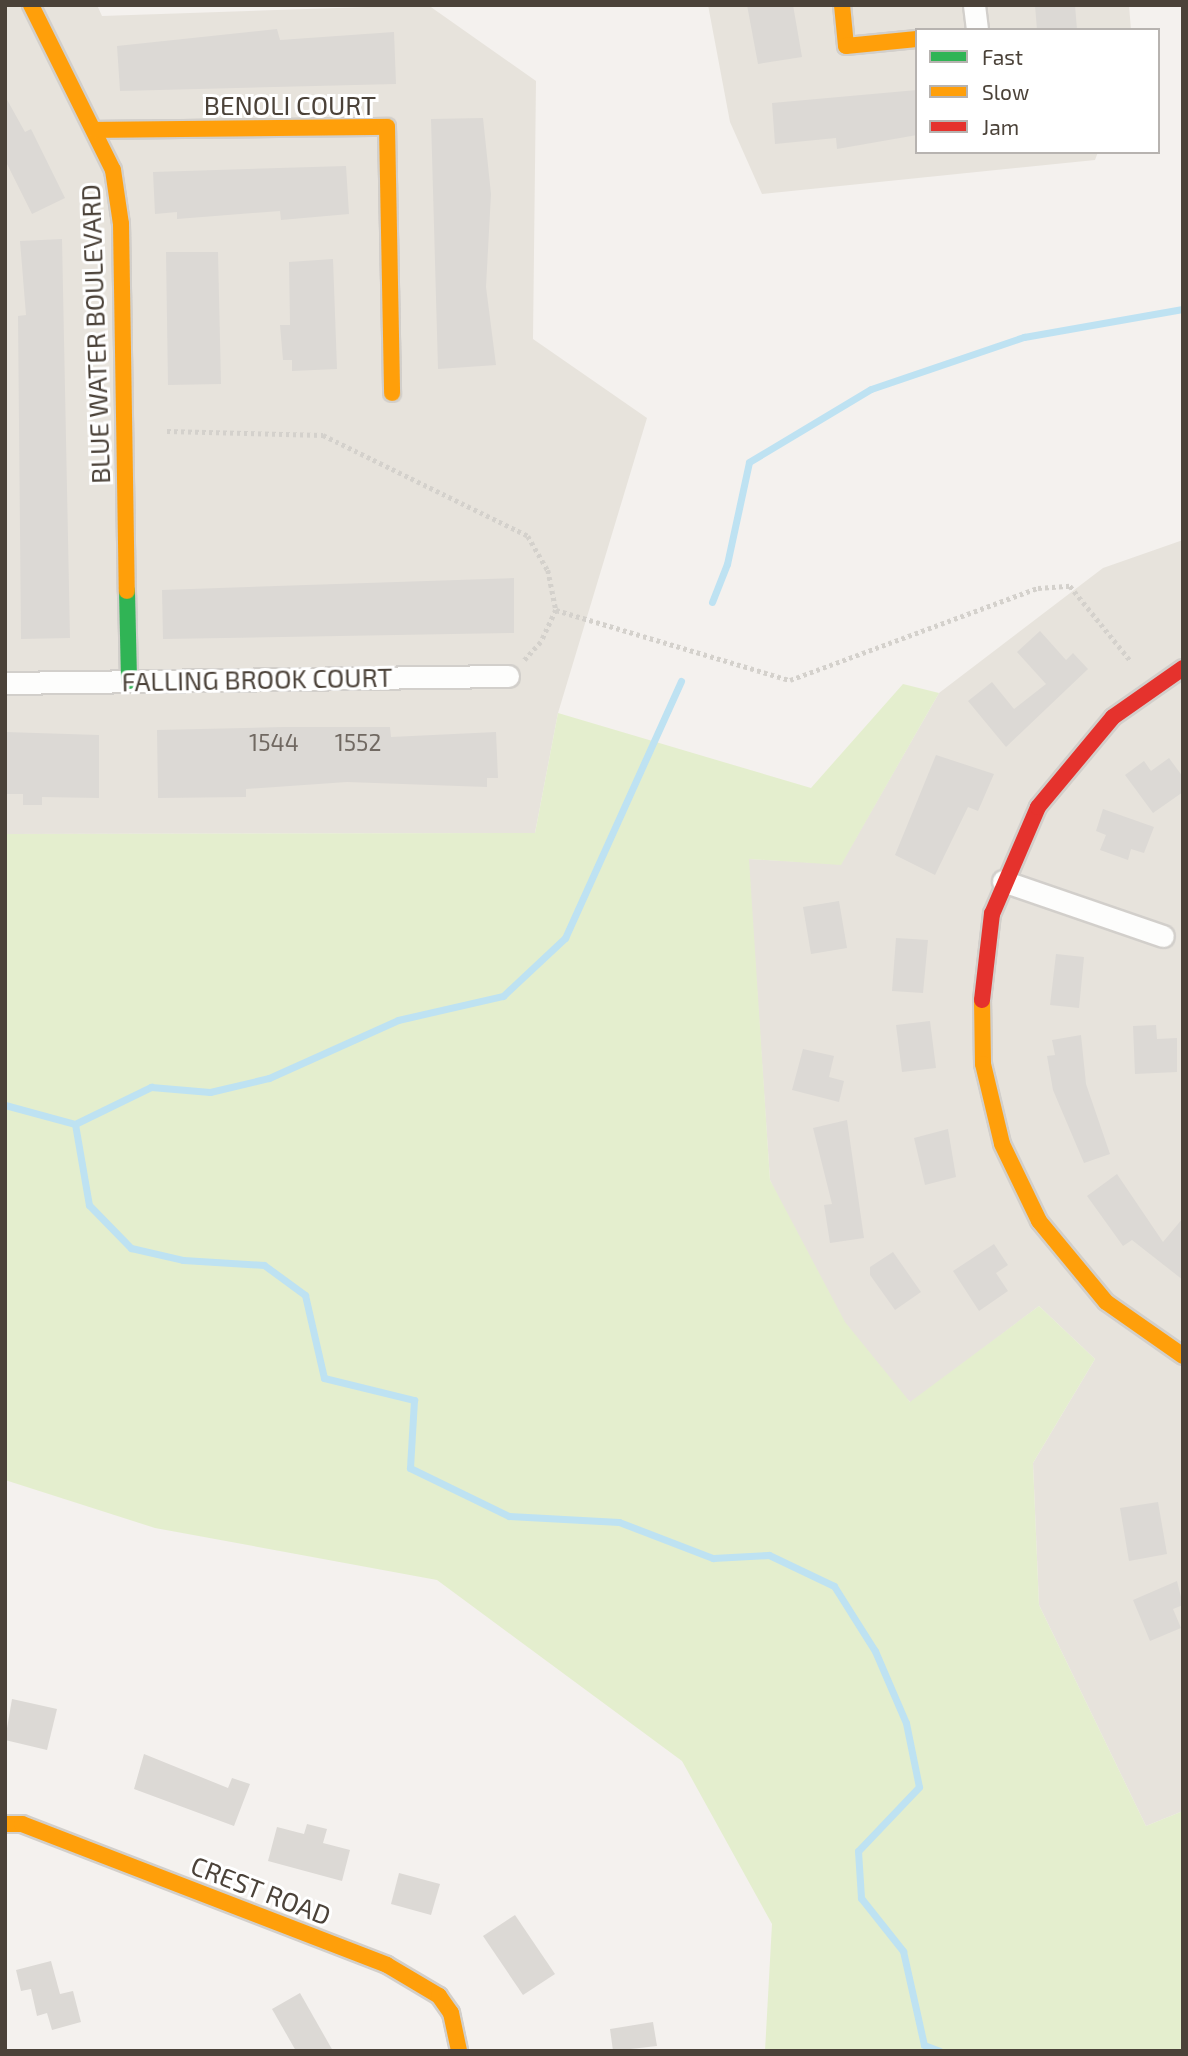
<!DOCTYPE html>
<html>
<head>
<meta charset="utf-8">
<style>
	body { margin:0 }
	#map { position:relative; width:1188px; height:2056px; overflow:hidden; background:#f4f1ee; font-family:"Exo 2",sans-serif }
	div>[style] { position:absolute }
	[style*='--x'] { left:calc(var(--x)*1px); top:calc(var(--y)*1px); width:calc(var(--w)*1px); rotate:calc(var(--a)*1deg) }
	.residential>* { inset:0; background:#e7e3dc }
	.green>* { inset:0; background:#e4eece }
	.stream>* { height:7px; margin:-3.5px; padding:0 3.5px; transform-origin:3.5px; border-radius:3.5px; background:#bee2f2 }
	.building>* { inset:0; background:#dcd9d5 }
	.path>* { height:4.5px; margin-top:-2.25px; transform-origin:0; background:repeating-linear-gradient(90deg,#d4d1cc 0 3.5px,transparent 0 7px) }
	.roads { filter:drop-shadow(2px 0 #d2cfcb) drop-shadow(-2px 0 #d2cfcb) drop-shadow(0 2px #d2cfcb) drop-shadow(0 -2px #d2cfcb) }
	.street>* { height:21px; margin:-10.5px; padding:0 10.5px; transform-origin:10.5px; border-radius:10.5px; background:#fdfdfc }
	.fast>* { height:16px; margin:-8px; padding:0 8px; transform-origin:8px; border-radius:8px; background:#30b455 }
	.slow>* { height:16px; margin:-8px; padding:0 8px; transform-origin:8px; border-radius:8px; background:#ff9f0a }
	.jam>* { height:16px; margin:-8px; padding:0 8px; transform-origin:8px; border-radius:8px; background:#e5322d }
	span { translate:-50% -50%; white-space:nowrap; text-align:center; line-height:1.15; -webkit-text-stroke:6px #fff; paint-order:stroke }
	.number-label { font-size:23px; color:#716962 }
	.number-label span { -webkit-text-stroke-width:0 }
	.street-label { font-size:26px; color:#4b4239 }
	.frame { position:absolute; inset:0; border:7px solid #4b4239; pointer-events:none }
	.legend { position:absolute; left:915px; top:28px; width:245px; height:126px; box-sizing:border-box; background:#fff; border:2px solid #b7b3b0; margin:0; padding:9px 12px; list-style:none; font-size:21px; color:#4b4239 }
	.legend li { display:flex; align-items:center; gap:14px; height:35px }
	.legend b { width:35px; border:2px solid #b7b3b0 }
</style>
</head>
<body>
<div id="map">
	<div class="residential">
		<div style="clip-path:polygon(5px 5px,97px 5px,102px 16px,428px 5px,536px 81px,533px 339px,647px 418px,558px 713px,535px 833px,5px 834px)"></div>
		<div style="clip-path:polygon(708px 5px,1129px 5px,1131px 30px,917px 30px,917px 152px,1098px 152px,1095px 160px,762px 194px,730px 122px)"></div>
		<div style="clip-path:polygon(1183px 540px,1183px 1811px,1146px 1826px,1039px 1605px,1033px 1463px,1095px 1359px,1039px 1306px,911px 1403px,838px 1327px,770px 1180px,748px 859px,841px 864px,939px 693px,1103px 568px)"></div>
	</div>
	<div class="green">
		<div style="clip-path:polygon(903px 684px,939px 693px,841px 865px,749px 859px,770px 1180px,845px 1322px,910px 1402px,1039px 1306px,1095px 1359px,1033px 1463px,1039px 1605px,1146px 1826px,1183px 1811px,1183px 2051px,765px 2051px,772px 1924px,682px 1761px,437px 1580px,155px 1528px,5px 1480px,5px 834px,535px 833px,558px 713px,811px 788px)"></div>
	</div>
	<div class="stream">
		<div style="--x:712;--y:602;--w:41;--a:-68.5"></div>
		<div style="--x:727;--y:564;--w:104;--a:-77.8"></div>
		<div style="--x:749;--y:462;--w:142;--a:-30.9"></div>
		<div style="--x:871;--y:389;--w:162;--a:-18.8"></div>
		<div style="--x:1024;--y:337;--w:161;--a:-10"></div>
		<div style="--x:5;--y:1105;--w:73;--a:15.2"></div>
		<div style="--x:75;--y:1124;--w:85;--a:-26"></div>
		<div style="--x:151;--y:1087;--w:59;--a:4.8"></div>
		<div style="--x:210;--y:1092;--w:61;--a:-13.3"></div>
		<div style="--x:269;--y:1078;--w:141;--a:-24.2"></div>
		<div style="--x:398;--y:1020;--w:108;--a:-12.9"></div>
		<div style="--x:503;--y:996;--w:85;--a:-43.1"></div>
		<div style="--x:565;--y:938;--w:282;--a:-65.7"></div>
		<div style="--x:75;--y:1124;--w:82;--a:80.2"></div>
		<div style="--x:89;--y:1205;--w:60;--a:45.7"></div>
		<div style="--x:131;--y:1248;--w:53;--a:13"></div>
		<div style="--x:183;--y:1260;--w:81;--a:3.5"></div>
		<div style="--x:264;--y:1265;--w:51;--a:36.2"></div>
		<div style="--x:305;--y:1295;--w:85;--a:77.1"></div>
		<div style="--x:324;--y:1378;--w:93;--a:13.7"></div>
		<div style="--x:414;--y:1400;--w:68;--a:93.4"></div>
		<div style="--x:410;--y:1468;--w:110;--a:25.9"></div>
		<div style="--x:509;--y:1516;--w:110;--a:3.1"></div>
		<div style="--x:619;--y:1522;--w:101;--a:21"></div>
		<div style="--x:713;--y:1558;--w:56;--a:-3.1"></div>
		<div style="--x:769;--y:1555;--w:72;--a:25.5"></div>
		<div style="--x:834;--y:1586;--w:77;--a:57.8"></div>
		<div style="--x:875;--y:1651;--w:78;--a:66.7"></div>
		<div style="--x:906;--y:1723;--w:65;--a:78.5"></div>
		<div style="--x:919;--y:1787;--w:88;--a:133.6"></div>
		<div style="--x:858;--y:1851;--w:47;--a:86.3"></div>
		<div style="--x:861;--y:1898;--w:68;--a:51.6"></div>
		<div style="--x:903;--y:1951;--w:96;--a:77.4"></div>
		<div style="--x:924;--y:2045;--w:17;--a:21"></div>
	</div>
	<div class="building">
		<div style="clip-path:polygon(747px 5px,793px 5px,802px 57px,758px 64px)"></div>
		<div style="clip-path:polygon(1035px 5px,1075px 5px,1077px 30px,1037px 30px)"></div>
		<div style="clip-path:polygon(277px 29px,280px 40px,394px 32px,396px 84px,120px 91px,117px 46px)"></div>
		<div style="clip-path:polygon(917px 90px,917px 135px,837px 149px,836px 138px,775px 144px,772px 103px)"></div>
		<div style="clip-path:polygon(5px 96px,25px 132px,31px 129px,65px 198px,32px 214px,5px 160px)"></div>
		<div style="clip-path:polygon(483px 118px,491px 194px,486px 287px,496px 365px,438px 369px,431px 119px)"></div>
		<div style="clip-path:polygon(346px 166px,349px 214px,281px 220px,280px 211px,177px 219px,177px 212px,155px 214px,153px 172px)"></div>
		<div style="clip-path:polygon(62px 239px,70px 638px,21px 639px,18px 316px,26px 315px,20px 241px)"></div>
		<div style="clip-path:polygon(166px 252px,218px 252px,221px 384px,168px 385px)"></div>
		<div style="clip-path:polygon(333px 259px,337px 369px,292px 371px,292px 360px,283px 360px,280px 325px,290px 325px,289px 262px)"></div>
		<div style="clip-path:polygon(514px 578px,514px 633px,163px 639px,162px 590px)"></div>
		<div style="clip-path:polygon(1040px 631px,1066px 660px,1073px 653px,1088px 669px,1006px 747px,968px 701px,992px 682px,1014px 709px,1046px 684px,1017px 652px)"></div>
		<div style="clip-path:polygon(283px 727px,390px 727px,391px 737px,496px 732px,498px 778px,487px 778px,487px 787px,347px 782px,246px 789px,246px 797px,158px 798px,157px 730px)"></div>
		<div style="clip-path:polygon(5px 732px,99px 735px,99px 798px,42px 797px,42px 805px,23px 805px,23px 794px,5px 794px)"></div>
		<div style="clip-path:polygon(936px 755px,994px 774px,978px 811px,968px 807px,935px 875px,895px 855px)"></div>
		<div style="clip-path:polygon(1169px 758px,1183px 777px,1183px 792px,1153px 813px,1125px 775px,1144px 761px,1151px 771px)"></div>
		<div style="clip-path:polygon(1103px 809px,1154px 827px,1144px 853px,1131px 849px,1128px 860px,1100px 850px,1106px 835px,1096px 831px)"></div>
		<div style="clip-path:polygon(839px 901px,847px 948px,811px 954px,803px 907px)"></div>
		<div style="clip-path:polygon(896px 938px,928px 940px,923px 993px,892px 991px)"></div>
		<div style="clip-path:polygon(1056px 954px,1084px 957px,1079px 1008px,1050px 1005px)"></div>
		<div style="clip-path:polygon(930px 1021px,936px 1068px,902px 1072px,896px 1025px)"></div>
		<div style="clip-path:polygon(1156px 1025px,1157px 1039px,1177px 1038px,1177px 1072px,1135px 1074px,1133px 1026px)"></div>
		<div style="clip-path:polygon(1081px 1035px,1086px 1084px,1110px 1154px,1084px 1163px,1053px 1090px,1047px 1056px,1055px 1055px,1052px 1040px)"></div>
		<div style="clip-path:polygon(803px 1049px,834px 1056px,829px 1077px,844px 1081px,839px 1102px,792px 1090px)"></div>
		<div style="clip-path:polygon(847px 1120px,864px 1238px,830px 1243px,824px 1205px,832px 1204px,813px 1128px)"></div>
		<div style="clip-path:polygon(948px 1129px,956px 1177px,925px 1185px,914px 1138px)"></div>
		<div style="clip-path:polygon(1117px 1174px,1163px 1242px,1183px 1218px,1183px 1280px,1132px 1240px,1123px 1246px,1087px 1196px)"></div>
		<div style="clip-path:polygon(994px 1244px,1008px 1265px,996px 1273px,1008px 1291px,979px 1311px,953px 1271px)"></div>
		<div style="clip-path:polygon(893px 1252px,921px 1292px,895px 1310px,870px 1275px,870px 1267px)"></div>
		<div style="clip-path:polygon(1158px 1502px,1167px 1554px,1129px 1561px,1120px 1508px)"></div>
		<div style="clip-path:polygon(1177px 1581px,1183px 1605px,1173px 1609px,1181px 1628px,1150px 1641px,1133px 1600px)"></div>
		<div style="clip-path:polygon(12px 1699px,57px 1709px,47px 1750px,5px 1740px)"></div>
		<div style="clip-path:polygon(144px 1754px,228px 1788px,232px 1778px,250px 1784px,234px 1826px,134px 1789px)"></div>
		<div style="clip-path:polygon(307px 1824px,327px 1829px,323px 1843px,350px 1850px,342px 1881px,268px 1861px,277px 1827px,304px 1834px)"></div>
		<div style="clip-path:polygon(399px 1873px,440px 1884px,431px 1915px,391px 1904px)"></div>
		<div style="clip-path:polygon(515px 1915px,555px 1974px,523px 1995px,483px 1936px)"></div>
		<div style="clip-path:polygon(51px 1961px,60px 1994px,73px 1991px,81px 2022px,52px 2030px,47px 2013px,37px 2016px,31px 1989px,21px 1991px,16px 1970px)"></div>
		<div style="clip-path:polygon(300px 1993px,333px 2051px,296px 2051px,272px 2009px)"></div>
		<div style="clip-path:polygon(653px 2022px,657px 2046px,613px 2051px,610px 2029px)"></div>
	</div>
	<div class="path">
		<div style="--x:167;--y:431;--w:156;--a:1.5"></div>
		<div style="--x:323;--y:435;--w:229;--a:26.2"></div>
		<div style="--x:528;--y:536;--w:39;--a:60"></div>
		<div style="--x:548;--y:570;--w:41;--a:78.7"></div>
		<div style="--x:556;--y:610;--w:35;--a:115"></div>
		<div style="--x:541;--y:642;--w:27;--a:132"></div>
		<div style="--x:556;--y:610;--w:244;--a:16.7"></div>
		<div style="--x:790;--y:680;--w:265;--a:-20.4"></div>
		<div style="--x:1038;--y:588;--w:32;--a:-4"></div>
		<div style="--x:1070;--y:586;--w:95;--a:51"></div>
	</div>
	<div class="roads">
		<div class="street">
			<div style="--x:974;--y:5;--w:25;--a:83"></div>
			<div style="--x:5;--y:683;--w:503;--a:-0.8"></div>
			<div style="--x:1003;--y:881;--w:169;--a:19"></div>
		</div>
		<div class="fast">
			<div style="--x:127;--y:591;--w:90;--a:88.7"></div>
		</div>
		<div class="slow">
			<div style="--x:31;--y:5;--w:184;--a:63.6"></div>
			<div style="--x:113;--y:170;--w:55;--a:81.6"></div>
			<div style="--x:121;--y:224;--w:367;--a:89.1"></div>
			<div style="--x:842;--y:5;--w:41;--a:84.4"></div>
			<div style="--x:846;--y:46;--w:71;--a:-5.6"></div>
			<div style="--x:96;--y:130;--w:291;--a:-0.6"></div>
			<div style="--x:387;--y:127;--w:266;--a:88.9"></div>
			<div style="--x:982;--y:1000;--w:64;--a:89.1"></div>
			<div style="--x:983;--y:1064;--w:82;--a:76.6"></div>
			<div style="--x:1002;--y:1144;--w:85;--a:64.3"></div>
			<div style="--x:1039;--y:1221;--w:105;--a:50.4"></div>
			<div style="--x:1106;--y:1302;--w:94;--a:35"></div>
			<div style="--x:5;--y:1824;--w:17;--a:0"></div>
			<div style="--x:22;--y:1824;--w:391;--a:21.1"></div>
			<div style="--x:387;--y:1965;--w:61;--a:30.8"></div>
			<div style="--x:439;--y:1996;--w:21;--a:55"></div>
			<div style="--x:451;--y:2013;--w:39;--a:78"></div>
		</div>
		<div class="jam">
			<div style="--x:982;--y:1000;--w:87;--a:-83.4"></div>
			<div style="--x:992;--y:914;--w:116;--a:-66.7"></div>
			<div style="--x:1038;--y:807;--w:117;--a:-50.2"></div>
			<div style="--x:1113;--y:717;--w:85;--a:-35"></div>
		</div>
	</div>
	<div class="number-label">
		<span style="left:274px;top:742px">1544</span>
		<span style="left:358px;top:742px">1552</span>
	</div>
	<div class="street-label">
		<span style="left:290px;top:105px">BENOLI COURT</span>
		<span style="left:95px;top:334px;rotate:-92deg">BLUE WATER BOULEVARD</span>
		<span style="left:257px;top:679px;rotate:-1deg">FALLING BROOK COURT</span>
		<span style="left:261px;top:1890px;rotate:21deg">CREST ROAD</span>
	</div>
	<div class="frame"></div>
	<ul class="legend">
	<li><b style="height:9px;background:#30b455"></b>Fast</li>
	<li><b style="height:9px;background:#ff9f0a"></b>Slow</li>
	<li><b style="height:9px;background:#e5322d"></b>Jam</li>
	</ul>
</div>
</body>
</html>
